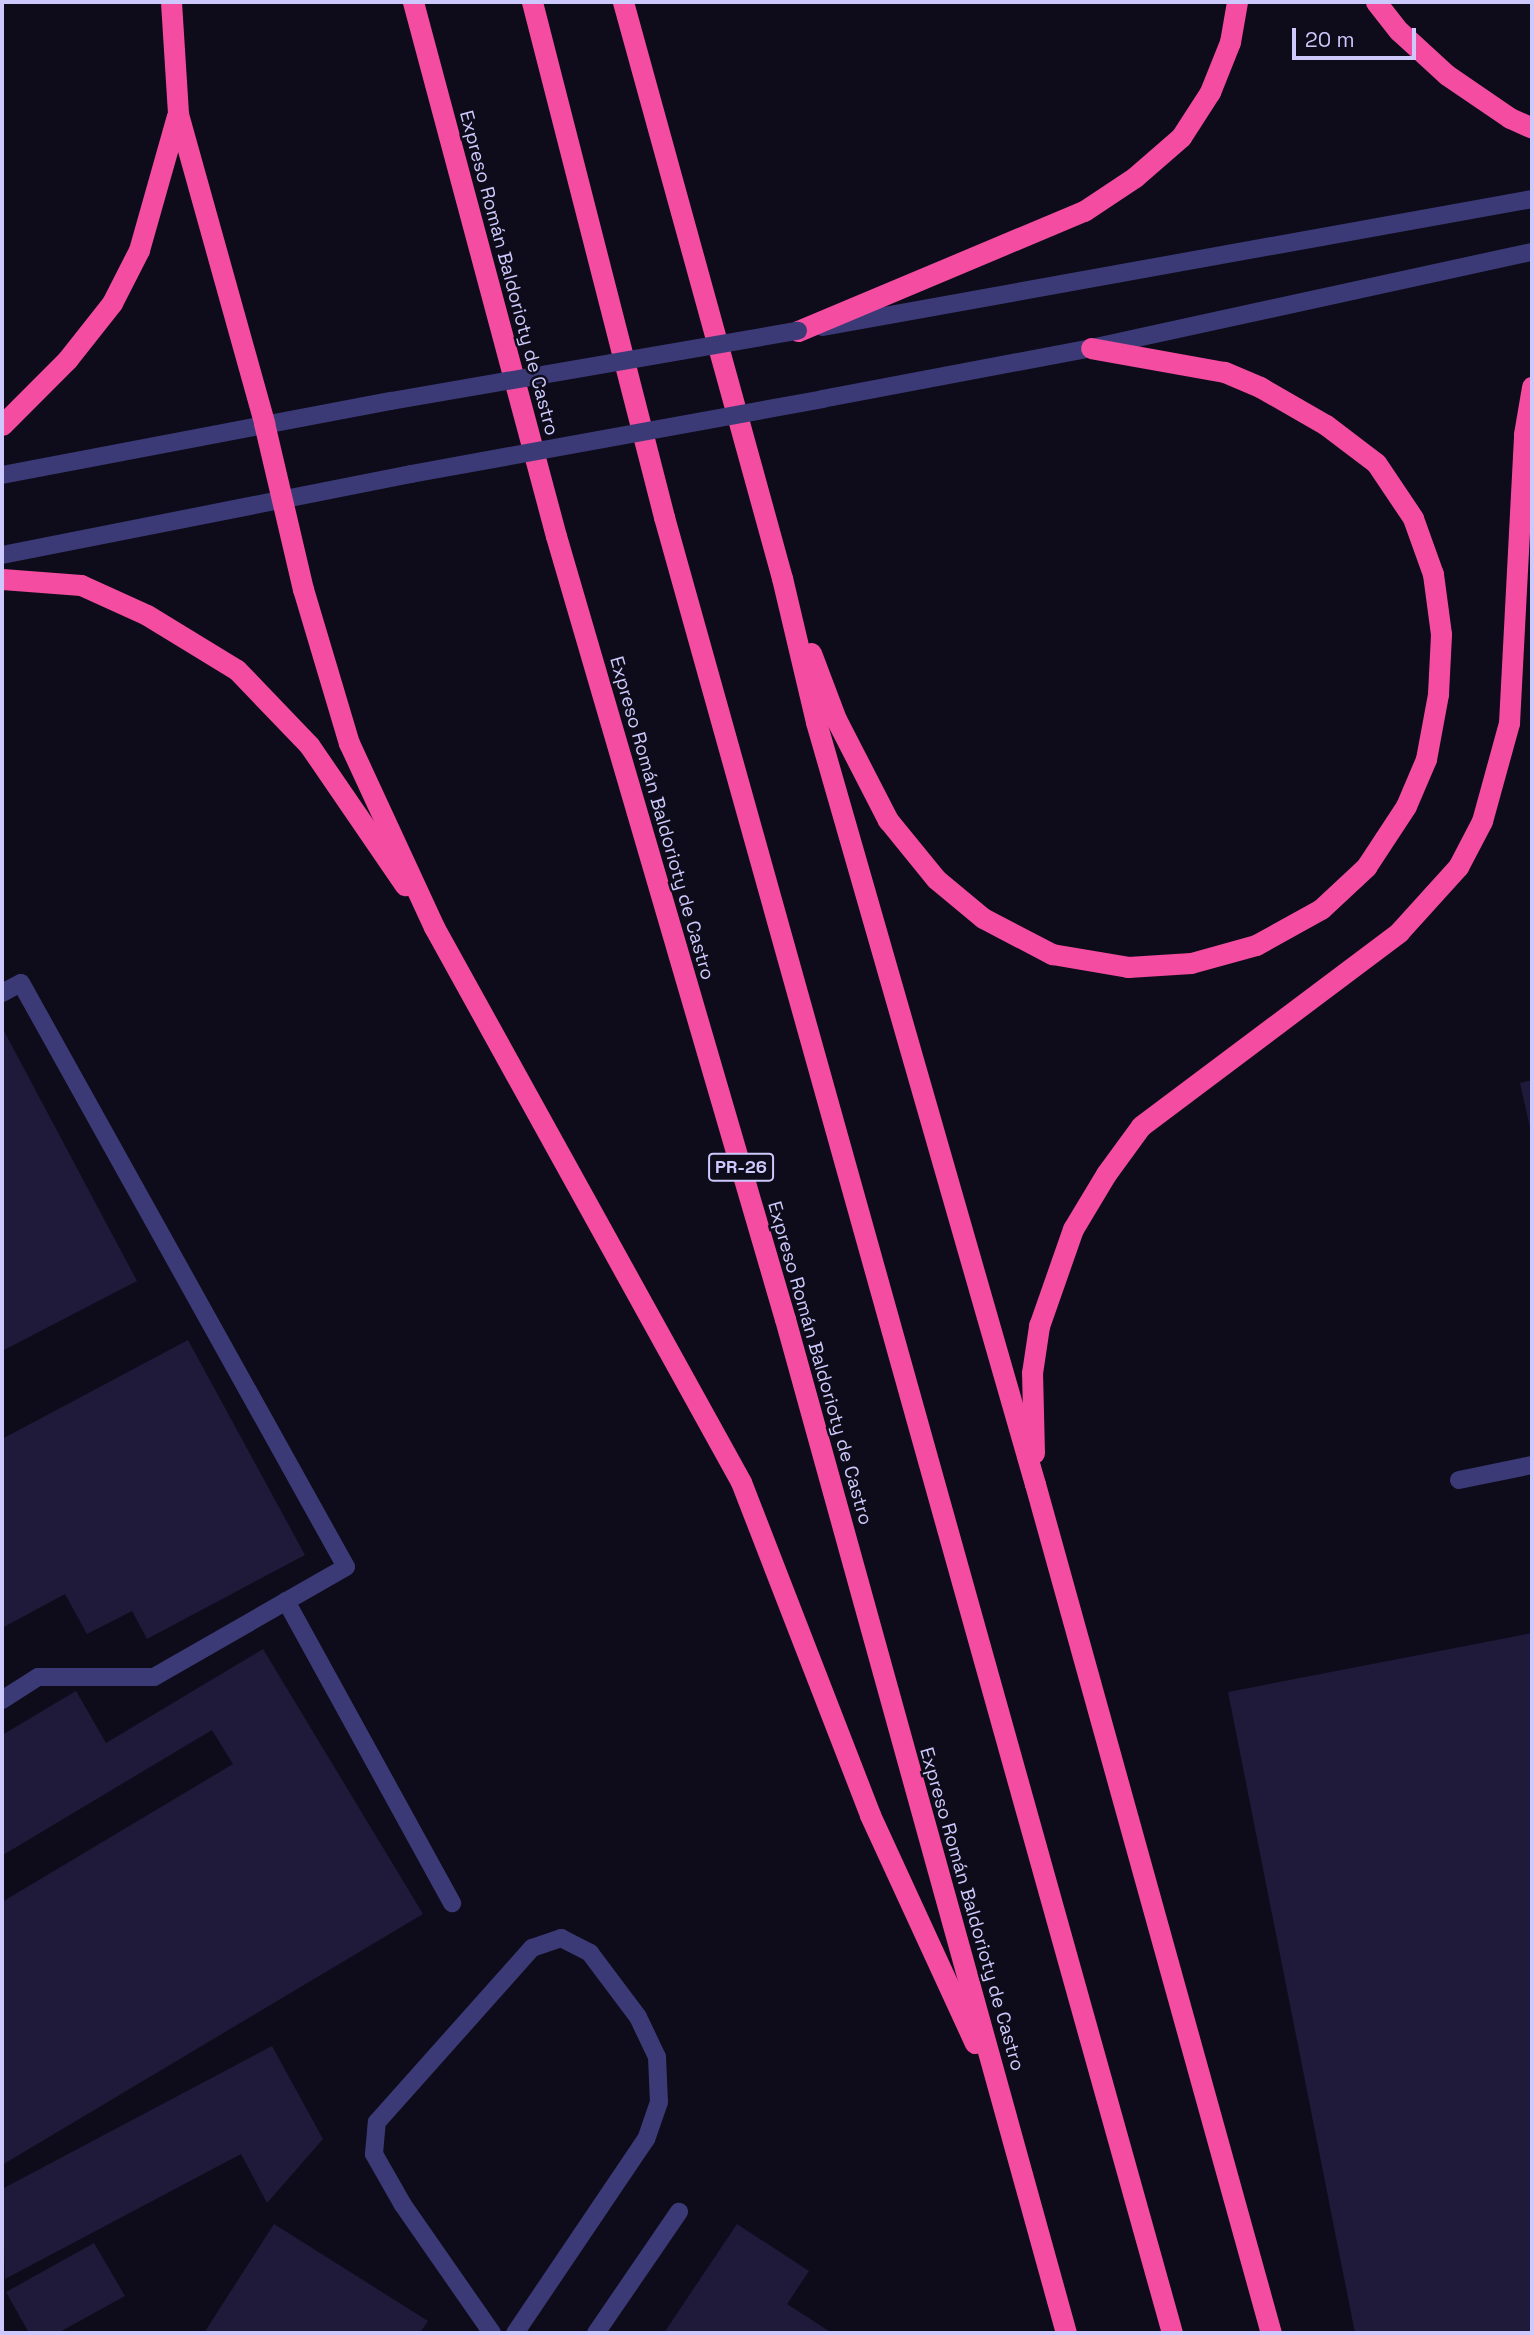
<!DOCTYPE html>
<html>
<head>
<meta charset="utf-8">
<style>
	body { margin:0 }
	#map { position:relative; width:1534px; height:2335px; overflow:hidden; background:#0e0c1a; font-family:"Space Grotesk",sans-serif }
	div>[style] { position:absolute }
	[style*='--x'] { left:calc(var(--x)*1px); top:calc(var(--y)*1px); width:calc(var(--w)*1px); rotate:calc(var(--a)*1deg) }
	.building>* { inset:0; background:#1f193a }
	.service>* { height:18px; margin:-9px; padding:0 9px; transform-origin:9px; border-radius:9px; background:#3b3a77 }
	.tertiary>* { height:18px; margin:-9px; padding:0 9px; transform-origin:9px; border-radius:9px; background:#3b3a77 }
	.motorway>* { height:21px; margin:-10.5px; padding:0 10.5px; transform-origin:10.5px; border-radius:10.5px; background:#f34ca0 }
	.tertiary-bridge>* { height:18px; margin:-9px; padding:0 9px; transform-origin:9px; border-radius:9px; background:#3b3a77 }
	span { translate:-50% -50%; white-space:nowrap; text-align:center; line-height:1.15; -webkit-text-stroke:5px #0e0c1a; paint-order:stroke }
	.shield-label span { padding:2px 5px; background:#0e0c1a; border:2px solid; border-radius:5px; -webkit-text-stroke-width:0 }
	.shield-label { font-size:18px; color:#cec9fc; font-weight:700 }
	.street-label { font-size:19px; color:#cec9fc }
	.frame { position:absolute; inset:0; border:4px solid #cec9fc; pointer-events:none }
	.scale { position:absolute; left:1292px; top:28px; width:124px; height:32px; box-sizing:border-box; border:4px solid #cec9fc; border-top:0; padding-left:9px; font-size:21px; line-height:24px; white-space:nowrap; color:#cec9fc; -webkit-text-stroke:5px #0e0c1a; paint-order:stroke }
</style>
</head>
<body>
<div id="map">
	<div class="building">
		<div style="clip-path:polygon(4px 1031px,137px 1281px,2px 1351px,2px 1032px)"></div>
		<div style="clip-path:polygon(1532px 1080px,1532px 1132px,1531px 1132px,1520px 1083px)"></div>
		<div style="clip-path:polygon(188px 1340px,305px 1555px,147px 1639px,132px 1611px,87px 1634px,65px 1594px,2px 1628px,2px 1439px)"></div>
		<div style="clip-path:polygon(1532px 1633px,1532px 2333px,1355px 2333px,1228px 1692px)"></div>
		<div style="clip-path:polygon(263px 1649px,423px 1914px,2px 2165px,2px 1902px,233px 1764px,212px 1730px,3px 1855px,2px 1735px,76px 1691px,106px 1743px)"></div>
		<div style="clip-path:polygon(272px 2046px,323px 2139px,267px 2203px,241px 2154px,5px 2279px,2px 2189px)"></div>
		<div style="clip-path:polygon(274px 2224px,428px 2321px,420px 2333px,204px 2333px)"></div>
		<div style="clip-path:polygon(737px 2224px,809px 2271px,787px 2304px,832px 2333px,664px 2333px)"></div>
		<div style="clip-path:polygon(94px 2243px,125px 2296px,58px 2333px,29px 2333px,6px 2292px)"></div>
	</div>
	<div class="service">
		<div style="--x:2;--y:993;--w:21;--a:-28"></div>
		<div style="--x:21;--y:983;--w:668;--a:60.9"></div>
		<div style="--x:346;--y:1567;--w:221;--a:150.2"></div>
		<div style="--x:154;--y:1677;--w:116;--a:180"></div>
		<div style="--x:38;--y:1677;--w:43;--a:147.4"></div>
		<div style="--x:1459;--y:1480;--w:75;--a:-11.6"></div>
		<div style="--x:286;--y:1601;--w:345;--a:61.2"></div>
		<div style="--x:492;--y:2333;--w:156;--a:-124.8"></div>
		<div style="--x:403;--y:2205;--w:59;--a:-119.6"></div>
		<div style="--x:374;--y:2154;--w:32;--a:-85"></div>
		<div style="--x:377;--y:2122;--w:233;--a:-48.3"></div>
		<div style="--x:532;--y:1948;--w:31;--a:-19"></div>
		<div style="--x:561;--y:1938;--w:33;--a:27"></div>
		<div style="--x:590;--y:1953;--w:80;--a:53.1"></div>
		<div style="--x:638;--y:2017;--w:44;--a:64.6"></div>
		<div style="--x:657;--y:2057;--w:45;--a:87.5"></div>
		<div style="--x:659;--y:2102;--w:39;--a:109"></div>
		<div style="--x:646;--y:2139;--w:234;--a:124"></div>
		<div style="--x:596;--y:2333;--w:147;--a:-55.6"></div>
	</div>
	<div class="tertiary">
		<div style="--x:823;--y:327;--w:720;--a:-10.23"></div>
		<div style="--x:822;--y:399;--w:274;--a:-10.7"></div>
		<div style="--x:1091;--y:348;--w:451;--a:-12.3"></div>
		<div style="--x:2;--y:475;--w:396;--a:-10.8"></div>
		<div style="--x:2;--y:555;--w:417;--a:-11.2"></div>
	</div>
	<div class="motorway">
		<div style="--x:171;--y:2;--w:112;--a:86.4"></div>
		<div style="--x:178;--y:114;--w:321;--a:74.4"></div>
		<div style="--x:264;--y:423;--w:171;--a:76.8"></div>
		<div style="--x:303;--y:589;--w:161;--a:73.4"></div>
		<div style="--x:349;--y:743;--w:203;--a:65.2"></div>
		<div style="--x:434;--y:927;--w:634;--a:61.05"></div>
		<div style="--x:741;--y:1482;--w:357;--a:68.8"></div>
		<div style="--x:870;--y:1815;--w:251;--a:65.3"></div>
		<div style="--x:413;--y:2;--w:553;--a:75.01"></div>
		<div style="--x:556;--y:536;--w:816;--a:73.7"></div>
		<div style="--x:785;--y:1319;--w:1052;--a:74.51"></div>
		<div style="--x:532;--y:2;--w:532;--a:75.62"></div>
		<div style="--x:664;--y:517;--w:1886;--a:74.37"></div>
		<div style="--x:623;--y:2;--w:598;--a:74.57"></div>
		<div style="--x:782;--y:578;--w:148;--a:76.7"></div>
		<div style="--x:816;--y:722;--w:793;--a:73.97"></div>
		<div style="--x:1035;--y:1484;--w:881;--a:74.47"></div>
		<div style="--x:1376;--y:2;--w:37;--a:52"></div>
		<div style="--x:1399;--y:31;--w:65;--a:42.5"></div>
		<div style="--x:1447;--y:75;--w:76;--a:34.3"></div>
		<div style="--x:1510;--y:118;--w:24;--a:24"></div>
		<div style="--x:798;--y:331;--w:310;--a:-22.8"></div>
		<div style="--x:1084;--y:211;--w:61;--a:-33.7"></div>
		<div style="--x:1135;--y:177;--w:61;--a:-41"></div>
		<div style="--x:1181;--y:137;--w:54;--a:-57.2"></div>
		<div style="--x:1210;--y:92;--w:54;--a:-68.2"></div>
		<div style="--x:1230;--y:42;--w:41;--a:-80.1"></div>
		<div style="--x:2;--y:425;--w:92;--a:-45"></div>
		<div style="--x:67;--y:360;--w:73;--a:-51.7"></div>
		<div style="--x:112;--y:303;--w:59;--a:-63"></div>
		<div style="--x:139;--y:250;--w:139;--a:-74.2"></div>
		<div style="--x:2;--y:579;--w:79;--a:4.3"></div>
		<div style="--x:81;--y:585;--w:72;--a:24.4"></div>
		<div style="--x:147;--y:615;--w:105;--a:31.4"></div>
		<div style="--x:237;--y:670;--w:104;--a:46.2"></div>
		<div style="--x:309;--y:745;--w:170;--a:55.6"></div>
		<div style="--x:811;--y:653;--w:71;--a:69.3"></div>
		<div style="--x:836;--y:719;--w:114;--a:62.8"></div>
		<div style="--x:888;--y:820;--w:76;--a:50.9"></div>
		<div style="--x:936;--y:879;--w:61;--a:39.7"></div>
		<div style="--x:983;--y:918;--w:78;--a:27.6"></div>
		<div style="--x:1052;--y:954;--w:77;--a:9.7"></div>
		<div style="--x:1128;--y:967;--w:63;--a:-3.6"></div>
		<div style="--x:1191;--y:963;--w:67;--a:-15.5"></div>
		<div style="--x:1256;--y:945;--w:74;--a:-29"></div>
		<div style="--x:1321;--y:909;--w:62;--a:-43"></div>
		<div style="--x:1366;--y:867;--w:73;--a:-56.7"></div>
		<div style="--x:1406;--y:806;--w:51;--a:-66.9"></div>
		<div style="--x:1426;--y:759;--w:66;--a:-79.5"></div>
		<div style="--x:1438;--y:694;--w:60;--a:-87.1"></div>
		<div style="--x:1441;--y:634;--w:61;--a:-97.6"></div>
		<div style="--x:1433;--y:574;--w:59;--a:-109.7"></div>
		<div style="--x:1413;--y:518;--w:66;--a:-123.9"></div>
		<div style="--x:1376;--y:463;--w:63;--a:-142.8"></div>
		<div style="--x:1326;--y:425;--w:76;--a:-150.1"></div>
		<div style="--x:1260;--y:387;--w:39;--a:-157"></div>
		<div style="--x:1224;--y:372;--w:135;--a:-169.8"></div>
		<div style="--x:1034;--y:1453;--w:80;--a:-91.4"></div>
		<div style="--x:1032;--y:1373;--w:48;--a:-81.5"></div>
		<div style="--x:1039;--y:1326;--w:103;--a:-70.7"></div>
		<div style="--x:1073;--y:1229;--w:64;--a:-59"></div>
		<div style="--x:1106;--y:1174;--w:59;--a:-53.9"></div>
		<div style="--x:1141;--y:1126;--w:323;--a:-36.9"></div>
		<div style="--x:1399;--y:932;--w:88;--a:-47.8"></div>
		<div style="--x:1458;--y:867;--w:52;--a:-62.4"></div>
		<div style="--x:1482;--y:821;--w:102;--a:-74.6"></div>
		<div style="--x:1509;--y:723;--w:289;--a:-87"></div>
		<div style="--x:1524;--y:434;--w:48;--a:-80.3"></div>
	</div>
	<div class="tertiary-bridge">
		<div style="--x:391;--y:401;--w:413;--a:-9.8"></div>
		<div style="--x:411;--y:474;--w:418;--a:-10.3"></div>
	</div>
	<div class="shield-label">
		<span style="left:741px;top:1167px">PR-26</span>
	</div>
	<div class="street-label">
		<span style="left:509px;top:273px;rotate:75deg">Expreso Román Baldorioty de Castro</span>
		<span style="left:662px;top:818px;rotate:74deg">Expreso Román Baldorioty de Castro</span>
		<span style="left:820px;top:1363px;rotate:74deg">Expreso Román Baldorioty de Castro</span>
		<span style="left:972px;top:1909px;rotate:74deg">Expreso Román Baldorioty de Castro</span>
	</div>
	<div class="frame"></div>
	<div class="scale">20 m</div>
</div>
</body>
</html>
